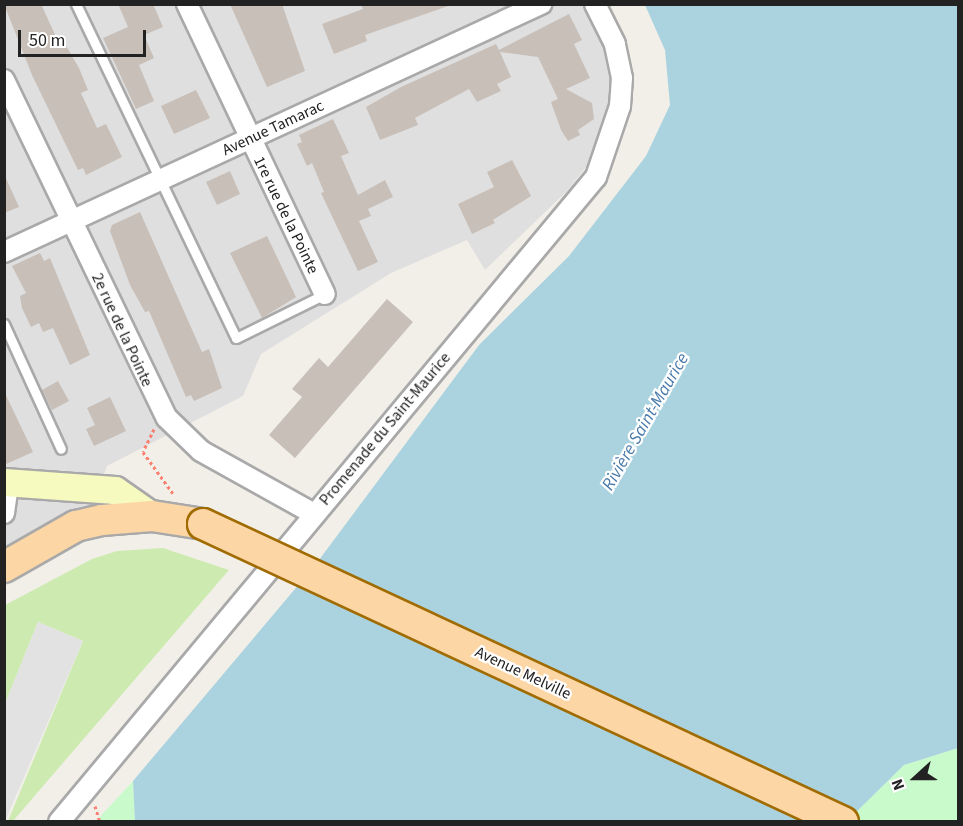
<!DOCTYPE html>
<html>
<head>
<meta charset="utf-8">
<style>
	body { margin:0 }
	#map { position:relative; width:963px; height:826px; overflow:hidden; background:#f2efe9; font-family:"Source Sans 3",sans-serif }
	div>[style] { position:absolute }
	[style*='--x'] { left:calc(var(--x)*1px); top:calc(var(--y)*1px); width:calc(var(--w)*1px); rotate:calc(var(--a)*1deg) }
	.residential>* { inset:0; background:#e0dfdf }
	.grass>* { inset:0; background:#cdebb0 }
	.park>* { inset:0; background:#c8facc }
	.parking>* { inset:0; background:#e2e2e2 }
	.water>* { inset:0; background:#aad3df }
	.building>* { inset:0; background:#c7bfb8 }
	.path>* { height:3px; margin-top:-1.5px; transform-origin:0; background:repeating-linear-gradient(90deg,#fa8072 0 3px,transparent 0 6px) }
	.roads { filter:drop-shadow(2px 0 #a9a9a9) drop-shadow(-2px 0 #a9a9a9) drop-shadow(0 2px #a9a9a9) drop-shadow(0 -2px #a9a9a9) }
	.lane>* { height:9px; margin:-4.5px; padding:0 4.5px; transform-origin:4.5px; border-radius:4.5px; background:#fff }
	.street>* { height:20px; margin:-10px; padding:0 10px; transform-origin:10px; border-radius:10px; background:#fff }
	.secondary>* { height:27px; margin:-13.5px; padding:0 13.5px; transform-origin:13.5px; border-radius:13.5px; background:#f7fabf }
	.primary>* { height:30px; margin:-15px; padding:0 15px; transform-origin:15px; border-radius:15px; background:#fcd6a4 }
	.bridges { filter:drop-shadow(2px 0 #a06b00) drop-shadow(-2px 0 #a06b00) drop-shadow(0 2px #a06b00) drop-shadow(0 -2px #a06b00) }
	.primary-bridge>* { height:30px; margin:-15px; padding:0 15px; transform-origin:15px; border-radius:15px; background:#fcd6a4 }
	span { translate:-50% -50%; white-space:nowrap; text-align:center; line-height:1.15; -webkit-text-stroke:4.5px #fff; paint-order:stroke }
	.street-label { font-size:16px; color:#222 }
	.water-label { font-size:18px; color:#4a7aab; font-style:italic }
	.frame { position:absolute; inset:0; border:6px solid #222; pointer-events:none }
	.north { position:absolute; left:885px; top:748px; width:60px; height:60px; -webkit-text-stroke:4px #fff; paint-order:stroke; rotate:249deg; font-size:16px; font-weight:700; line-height:24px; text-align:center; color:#222 }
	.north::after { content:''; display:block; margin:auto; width:21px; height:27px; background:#222; clip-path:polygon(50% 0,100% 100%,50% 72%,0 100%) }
	.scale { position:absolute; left:18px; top:30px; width:128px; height:27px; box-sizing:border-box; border:3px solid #222; border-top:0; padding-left:8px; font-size:18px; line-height:21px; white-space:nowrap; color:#222; -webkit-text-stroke:4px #fff; paint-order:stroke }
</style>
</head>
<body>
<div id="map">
	<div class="residential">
		<div style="clip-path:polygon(5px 5px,593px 5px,610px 50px,615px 86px,598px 152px,567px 191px,485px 270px,467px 240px,391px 273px,261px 354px,243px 396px,107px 466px,80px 542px,5px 586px)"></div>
	</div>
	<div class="grass">
		<div style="clip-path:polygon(163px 548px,229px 570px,13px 821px,8px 821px,83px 641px,38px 622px,5px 704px,5px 605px,92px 559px,117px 551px)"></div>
	</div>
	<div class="park">
		<div style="clip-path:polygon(958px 748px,958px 821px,846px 822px,904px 765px)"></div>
		<div style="clip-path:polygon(133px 781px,135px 821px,96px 821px)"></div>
	</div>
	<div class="parking">
		<div style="clip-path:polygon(38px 622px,83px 641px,5px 821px,5px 704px)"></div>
	</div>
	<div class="water">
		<div style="clip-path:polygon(645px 5px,958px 5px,958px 748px,904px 765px,846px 822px,135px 821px,133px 781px,316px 564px,479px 345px,569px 256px,646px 156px,670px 105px,665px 50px)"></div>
	</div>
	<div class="building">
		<div style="clip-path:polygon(4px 4px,41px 4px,57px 39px,61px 37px,79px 68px,88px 90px,81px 93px,97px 128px,106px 124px,122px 157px,86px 175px,83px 168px,78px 170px,32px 75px)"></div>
		<div style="clip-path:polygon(118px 4px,153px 4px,163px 27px,144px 35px,154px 58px,139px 65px,154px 101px,136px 109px,103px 38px,128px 27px)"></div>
		<div style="clip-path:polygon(230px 4px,282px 4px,305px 71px,267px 87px)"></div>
		<div style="clip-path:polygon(361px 4px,454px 4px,365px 35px,367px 41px,334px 54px,322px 24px,363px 9px)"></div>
		<div style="clip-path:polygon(569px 14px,582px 40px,574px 44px,590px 78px,566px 89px,592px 103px,594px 119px,578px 130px,580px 135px,568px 141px,561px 130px,551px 102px,558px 99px,538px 57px,500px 52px,511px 77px,497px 84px,501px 91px,477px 102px,469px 89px,415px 118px,418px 125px,380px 140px,366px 107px,401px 87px,496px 44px,499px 50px)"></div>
		<div style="clip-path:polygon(196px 90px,210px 118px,174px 134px,161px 106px)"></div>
		<div style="clip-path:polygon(333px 119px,349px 153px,341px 156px,358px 195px,385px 180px,393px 197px,368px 209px,371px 216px,359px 221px,378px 262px,358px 271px,321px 193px,324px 192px,312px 163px,307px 166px,297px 144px,302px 142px,299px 135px)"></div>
		<div style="clip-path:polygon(512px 160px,531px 196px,493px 220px,495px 223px,472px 234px,458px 204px,494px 187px,487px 172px)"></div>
		<div style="clip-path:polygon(230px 171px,240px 194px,217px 205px,206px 182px)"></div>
		<div style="clip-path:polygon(4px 174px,19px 207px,4px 213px)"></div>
		<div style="clip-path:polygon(140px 212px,202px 352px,209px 349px,222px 388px,194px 401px,191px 395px,186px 397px,149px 311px,145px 312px,130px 285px,110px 231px,112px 225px)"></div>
		<div style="clip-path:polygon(267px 236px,296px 297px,262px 318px,230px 253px)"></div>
		<div style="clip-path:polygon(40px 253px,44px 261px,50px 258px,90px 355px,70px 365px,53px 328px,43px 332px,39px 323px,31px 327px,22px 308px,20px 296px,26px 293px,12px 266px)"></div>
		<div style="clip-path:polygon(387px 299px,413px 322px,295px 458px,269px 435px,302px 397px,292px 389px,319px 358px,328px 367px)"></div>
		<div style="clip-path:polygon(58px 381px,69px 401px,52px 410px,42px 390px)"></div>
		<div style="clip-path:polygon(4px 391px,33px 452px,4px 465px)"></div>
		<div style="clip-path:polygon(110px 397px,126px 431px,94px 446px,86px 429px,95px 425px,87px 408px)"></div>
	</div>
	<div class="path">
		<div style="--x:154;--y:429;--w:25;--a:116"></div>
		<div style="--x:143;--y:452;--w:53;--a:54.2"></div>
		<div style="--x:95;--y:806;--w:17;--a:73"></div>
	</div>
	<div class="roads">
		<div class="lane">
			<div style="--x:76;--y:4;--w:370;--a:64.4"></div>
			<div style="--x:236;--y:338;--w:99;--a:-26.3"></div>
			<div style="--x:4;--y:324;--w:137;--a:65.5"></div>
		</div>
		<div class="street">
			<div style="--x:187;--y:4;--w:321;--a:64.6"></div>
			<div style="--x:4;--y:80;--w:375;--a:64.3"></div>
			<div style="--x:167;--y:418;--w:47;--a:44.1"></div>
			<div style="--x:201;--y:451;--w:129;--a:29.1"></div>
			<div style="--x:4;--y:252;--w:592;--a:-24.79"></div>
			<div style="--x:4;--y:513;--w:29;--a:-82"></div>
			<div style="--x:59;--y:822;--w:839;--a:-50.22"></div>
			<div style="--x:596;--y:177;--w:75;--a:-71.3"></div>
			<div style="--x:620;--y:106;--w:28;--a:-86"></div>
			<div style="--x:622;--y:78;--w:35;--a:-102"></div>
			<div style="--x:615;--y:44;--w:45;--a:-116.6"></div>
		</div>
		<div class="secondary">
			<div style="--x:4;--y:482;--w:111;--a:4.1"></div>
			<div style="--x:115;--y:490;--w:45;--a:35.1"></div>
		</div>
		<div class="primary">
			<div style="--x:4;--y:567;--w:83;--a:-29.7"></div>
			<div style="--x:76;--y:526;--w:27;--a:-13"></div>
			<div style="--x:102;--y:520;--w:50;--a:-4.6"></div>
			<div style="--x:152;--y:516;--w:52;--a:8.9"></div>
		</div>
	</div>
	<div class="bridges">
		<div class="primary-bridge">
			<div style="--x:203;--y:524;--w:706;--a:24.97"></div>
		</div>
	</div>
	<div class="street-label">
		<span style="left:273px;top:128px;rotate:-25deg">Avenue Tamarac</span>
		<span style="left:286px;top:215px;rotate:64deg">1re rue de la Pointe</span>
		<span style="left:122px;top:330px;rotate:65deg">2e rue de la Pointe</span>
		<span style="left:385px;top:429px;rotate:-50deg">Promenade du Saint-Maurice</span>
		<span style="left:523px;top:673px;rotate:25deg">Avenue Melville</span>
	</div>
	<div class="water-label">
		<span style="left:646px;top:422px;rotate:-60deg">Rivière Saint-Maurice</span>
	</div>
	<div class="frame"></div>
	<div class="north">N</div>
	<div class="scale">50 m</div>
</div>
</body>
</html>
